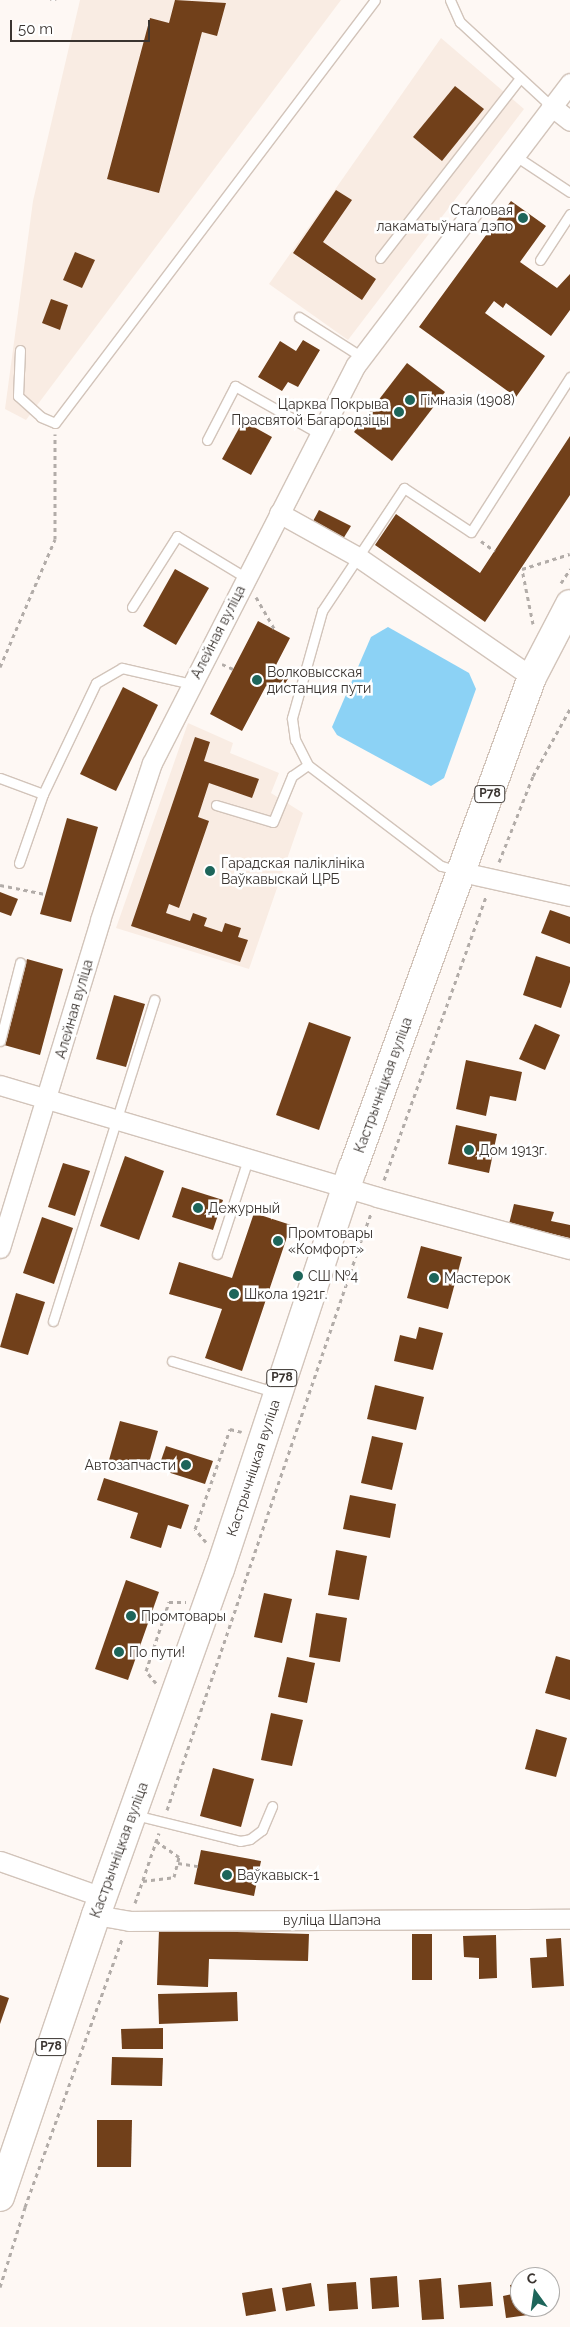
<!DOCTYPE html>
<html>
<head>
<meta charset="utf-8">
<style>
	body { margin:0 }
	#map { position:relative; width:570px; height:2327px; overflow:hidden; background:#fef8f4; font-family:Raleway,sans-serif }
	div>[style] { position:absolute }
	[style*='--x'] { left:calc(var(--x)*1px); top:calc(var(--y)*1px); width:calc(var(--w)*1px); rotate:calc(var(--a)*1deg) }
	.built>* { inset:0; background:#f9ece3 }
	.water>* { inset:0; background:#8cd2f5 }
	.building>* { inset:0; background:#71401a }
	.path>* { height:3px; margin-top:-1.5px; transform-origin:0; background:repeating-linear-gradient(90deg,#b2aca8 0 4px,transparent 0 8px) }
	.roads { filter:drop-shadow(1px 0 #d2c4ba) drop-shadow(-1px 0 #d2c4ba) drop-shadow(0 1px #d2c4ba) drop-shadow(0 -1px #d2c4ba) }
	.lane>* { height:9px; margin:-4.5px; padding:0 4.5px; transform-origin:4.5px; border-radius:4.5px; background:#fff }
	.street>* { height:19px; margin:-9.5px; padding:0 9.5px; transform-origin:9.5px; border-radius:9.5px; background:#fff }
	.primary>* { height:28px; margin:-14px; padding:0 14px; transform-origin:14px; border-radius:14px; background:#fff }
	.rail>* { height:5.5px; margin-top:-2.75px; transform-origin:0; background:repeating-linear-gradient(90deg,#fff 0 11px,#a09a96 0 22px); box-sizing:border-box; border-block:1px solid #a09a96 }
	.dots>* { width:14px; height:14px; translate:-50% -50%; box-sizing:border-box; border:2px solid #fff; border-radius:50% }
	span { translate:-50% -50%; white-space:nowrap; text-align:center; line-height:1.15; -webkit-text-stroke:5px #fff; paint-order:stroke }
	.shield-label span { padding:1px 4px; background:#fff; border:1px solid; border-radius:4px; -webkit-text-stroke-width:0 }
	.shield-label { font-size:12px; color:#3a3430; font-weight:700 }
	.poi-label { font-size:14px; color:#3a3430 }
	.right { translate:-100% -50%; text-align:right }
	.left { translate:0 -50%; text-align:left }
	.street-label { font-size:14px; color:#3a3430 }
	.north { position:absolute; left:510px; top:2267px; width:50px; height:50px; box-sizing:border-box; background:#fff; border:1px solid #b0aeac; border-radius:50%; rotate:346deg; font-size:14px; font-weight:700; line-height:20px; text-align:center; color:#3a3430 }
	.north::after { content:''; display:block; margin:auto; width:18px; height:22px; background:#1d655a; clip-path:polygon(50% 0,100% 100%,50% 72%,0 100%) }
	.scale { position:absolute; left:10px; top:20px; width:140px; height:22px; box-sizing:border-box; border:2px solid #3a3430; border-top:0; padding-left:6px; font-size:15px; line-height:18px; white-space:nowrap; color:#3a3430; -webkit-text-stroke:4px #fff; paint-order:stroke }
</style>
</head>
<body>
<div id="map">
	<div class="built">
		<div style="clip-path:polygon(80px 0,341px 0,26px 420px,5px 409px,33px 201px)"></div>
		<div style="clip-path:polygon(441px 38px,524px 109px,348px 340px,269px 284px)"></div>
		<div style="clip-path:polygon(188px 723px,233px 743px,230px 753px,279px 773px,271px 793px,303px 813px,249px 969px,116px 928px)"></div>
	</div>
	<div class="water">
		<div style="clip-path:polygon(388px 627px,469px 673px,476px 689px,444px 778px,431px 786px,337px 735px,332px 727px,371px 637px)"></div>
	</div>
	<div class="building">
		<div style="clip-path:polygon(175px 0,226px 3px,217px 36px,202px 32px,159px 193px,107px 179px,150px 18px,169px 23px)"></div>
		<div style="clip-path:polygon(455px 86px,484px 109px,442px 161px,413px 137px)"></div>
		<div style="clip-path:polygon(336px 190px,352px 200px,323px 242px,376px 279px,362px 300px,293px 253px)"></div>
		<div style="clip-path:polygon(511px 201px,546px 226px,520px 262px,557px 288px,570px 274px,570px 310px,551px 336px,506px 303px,503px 308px,494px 301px,485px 313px,545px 356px,516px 397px,419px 327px)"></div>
		<div style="clip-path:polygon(75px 252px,95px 260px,82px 288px,63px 280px)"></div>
		<div style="clip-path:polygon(51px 299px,68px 305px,60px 330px,42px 323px)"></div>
		<div style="clip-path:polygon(303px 340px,320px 350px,298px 387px,288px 382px,282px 391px,258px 377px,280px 341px,296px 351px)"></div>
		<div style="clip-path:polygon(407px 363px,445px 392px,392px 461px,354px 432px)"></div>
		<div style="clip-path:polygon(243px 421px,272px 437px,251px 475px,222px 459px)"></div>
		<div style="clip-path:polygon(570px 436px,570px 495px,485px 622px,375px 545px,396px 514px,480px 573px)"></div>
		<div style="clip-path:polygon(319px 510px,351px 526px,343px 539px,312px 523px)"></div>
		<div style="clip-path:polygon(175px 569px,209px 588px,176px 645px,143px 626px)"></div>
		<div style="clip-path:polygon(258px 621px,290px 638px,275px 667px,290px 675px,280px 693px,266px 686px,242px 731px,210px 714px)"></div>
		<div style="clip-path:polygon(123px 687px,158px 705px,116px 791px,80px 774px)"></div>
		<div style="clip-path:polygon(195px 737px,210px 742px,204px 761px,259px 779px,252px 798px,209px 783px,198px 817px,209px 821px,179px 908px,169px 904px,166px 913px,190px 921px,193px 913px,207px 918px,204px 926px,222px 932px,225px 923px,241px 928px,238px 937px,248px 940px,240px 962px,131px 926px)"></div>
		<div style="clip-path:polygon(67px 818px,98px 827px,71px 922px,40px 914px)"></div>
		<div style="clip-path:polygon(0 892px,18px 899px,11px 916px,0 912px)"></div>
		<div style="clip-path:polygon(550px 910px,570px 917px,570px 944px,541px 933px)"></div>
		<div style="clip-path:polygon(536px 956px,570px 967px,570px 982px,561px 1008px,523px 995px)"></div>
		<div style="clip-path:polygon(27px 959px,63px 969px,40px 1055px,4px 1045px)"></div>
		<div style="clip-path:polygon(114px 995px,145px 1004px,126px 1067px,96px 1059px)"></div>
		<div style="clip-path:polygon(309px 1022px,351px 1037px,319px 1130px,276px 1115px)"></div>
		<div style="clip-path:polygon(535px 1024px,560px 1035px,545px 1070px,519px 1059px)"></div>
		<div style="clip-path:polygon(466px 1060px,522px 1072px,516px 1101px,490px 1096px,486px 1116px,456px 1109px)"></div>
		<div style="clip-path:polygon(456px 1125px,497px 1134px,489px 1173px,448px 1164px)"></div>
		<div style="clip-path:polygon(125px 1156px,164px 1171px,139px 1240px,100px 1226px)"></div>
		<div style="clip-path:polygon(63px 1163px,90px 1171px,75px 1216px,48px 1207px)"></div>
		<div style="clip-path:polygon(182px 1187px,223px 1200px,213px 1230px,172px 1217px)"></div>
		<div style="clip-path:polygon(514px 1204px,554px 1212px,551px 1221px,570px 1225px,570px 1238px,509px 1224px)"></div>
		<div style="clip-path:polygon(254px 1213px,291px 1225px,242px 1371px,205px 1358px,222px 1309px,169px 1294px,179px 1262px,232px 1278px)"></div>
		<div style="clip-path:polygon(42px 1217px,73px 1228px,54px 1284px,23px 1273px)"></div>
		<div style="clip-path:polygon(421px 1246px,462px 1257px,448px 1309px,407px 1298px)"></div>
		<div style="clip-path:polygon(16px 1293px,45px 1302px,28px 1355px,0 1347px)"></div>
		<div style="clip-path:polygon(419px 1327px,443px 1333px,433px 1370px,394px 1361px,400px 1335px,416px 1339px)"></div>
		<div style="clip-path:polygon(375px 1385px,424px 1397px,416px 1430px,367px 1419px)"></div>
		<div style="clip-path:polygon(120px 1421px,158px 1431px,147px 1470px,109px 1460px)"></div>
		<div style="clip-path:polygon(372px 1436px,403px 1443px,392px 1490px,361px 1483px)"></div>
		<div style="clip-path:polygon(166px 1446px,213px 1461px,205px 1484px,158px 1469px)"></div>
		<div style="clip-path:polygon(104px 1478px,189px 1505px,181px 1529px,168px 1525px,161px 1548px,130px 1538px,138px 1513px,97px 1500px)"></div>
		<div style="clip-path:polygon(350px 1495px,396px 1504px,390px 1538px,343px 1529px)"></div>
		<div style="clip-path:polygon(336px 1550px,367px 1556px,359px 1600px,328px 1595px)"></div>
		<div style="clip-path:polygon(126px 1580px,159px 1592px,128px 1680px,95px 1669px)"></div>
		<div style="clip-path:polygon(264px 1593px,292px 1599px,282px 1643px,254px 1637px)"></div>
		<div style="clip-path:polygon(316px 1613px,347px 1618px,340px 1662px,309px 1657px)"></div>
		<div style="clip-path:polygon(556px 1656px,570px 1660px,570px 1700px,545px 1693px)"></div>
		<div style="clip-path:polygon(287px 1657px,315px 1663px,307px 1703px,278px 1697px)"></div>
		<div style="clip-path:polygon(271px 1713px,303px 1720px,292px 1766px,261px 1760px)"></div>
		<div style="clip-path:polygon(536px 1729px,567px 1738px,556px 1777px,525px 1769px)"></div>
		<div style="clip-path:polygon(213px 1768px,254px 1779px,241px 1827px,200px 1816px)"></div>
		<div style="clip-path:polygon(201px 1850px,261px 1861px,254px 1896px,194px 1884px)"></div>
		<div style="clip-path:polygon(159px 1930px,309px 1934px,308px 1961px,209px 1959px,208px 1987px,157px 1985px)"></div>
		<div style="clip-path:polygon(412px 1934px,432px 1934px,432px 1980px,412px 1980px)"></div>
		<div style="clip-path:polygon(496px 1935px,497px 1978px,479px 1979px,479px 1958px,464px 1957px,463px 1936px)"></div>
		<div style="clip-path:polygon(561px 1938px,564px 1986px,532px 1988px,530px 1958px,547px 1957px,546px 1939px)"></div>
		<div style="clip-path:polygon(237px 1992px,238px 2021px,159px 2024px,158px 1994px)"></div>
		<div style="clip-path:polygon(0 1995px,9px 1998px,0 2024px)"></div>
		<div style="clip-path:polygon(163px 2028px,163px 2049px,122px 2049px,121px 2029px)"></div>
		<div style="clip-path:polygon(112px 2057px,163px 2058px,162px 2086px,111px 2085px)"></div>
		<div style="clip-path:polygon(97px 2120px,132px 2120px,131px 2167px,97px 2167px)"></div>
		<div style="clip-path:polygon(397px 2276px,399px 2307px,372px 2309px,370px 2278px)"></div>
		<div style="clip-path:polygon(441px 2278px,444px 2319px,422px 2320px,419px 2280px)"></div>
		<div style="clip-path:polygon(550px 2279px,553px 2279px,556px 2302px,550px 2303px)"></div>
		<div style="clip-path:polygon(356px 2282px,358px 2309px,329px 2311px,327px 2284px)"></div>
		<div style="clip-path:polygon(491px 2282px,493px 2306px,460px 2308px,458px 2285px)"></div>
		<div style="clip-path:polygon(311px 2283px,315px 2306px,286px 2311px,282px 2288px)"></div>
		<div style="clip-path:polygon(520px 2283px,520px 2307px,527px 2307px,528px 2315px,506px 2318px,503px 2296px,512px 2294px,510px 2285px)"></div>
		<div style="clip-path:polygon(272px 2288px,276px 2311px,246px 2316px,242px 2293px)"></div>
	</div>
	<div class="path">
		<div style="--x:481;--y:541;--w:17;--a:36"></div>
		<div style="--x:561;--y:583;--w:17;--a:-57"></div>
		<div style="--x:256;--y:597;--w:39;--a:60"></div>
		<div style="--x:533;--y:624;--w:56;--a:-101.3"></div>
		<div style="--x:522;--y:569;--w:50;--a:-17.4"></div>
		<div style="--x:222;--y:664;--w:12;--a:24"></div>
		<div style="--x:0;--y:667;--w:139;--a:-66.7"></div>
		<div style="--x:55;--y:539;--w:105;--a:-90"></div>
		<div style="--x:499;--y:862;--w:92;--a:-68.4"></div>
		<div style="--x:533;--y:776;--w:77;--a:-61.1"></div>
		<div style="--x:0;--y:885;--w:46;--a:11.3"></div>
		<div style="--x:384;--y:1180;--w:302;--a:-70.2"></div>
		<div style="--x:354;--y:1239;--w:7;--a:16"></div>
		<div style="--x:361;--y:1241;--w:30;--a:-70"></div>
		<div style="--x:206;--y:1542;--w:17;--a:-130"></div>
		<div style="--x:195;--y:1529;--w:106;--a:-70.7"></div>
		<div style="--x:230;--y:1429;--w:12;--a:14"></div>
		<div style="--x:156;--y:1683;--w:16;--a:-130"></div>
		<div style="--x:146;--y:1671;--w:73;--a:-71.6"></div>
		<div style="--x:169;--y:1602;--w:17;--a:0"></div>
		<div style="--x:167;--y:1810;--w:601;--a:-71.17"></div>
		<div style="--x:178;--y:1863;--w:20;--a:9"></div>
		<div style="--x:143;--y:1881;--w:31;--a:-7"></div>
		<div style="--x:174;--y:1877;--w:21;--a:-76"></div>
		<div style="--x:179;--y:1857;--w:28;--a:-145"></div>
		<div style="--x:135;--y:1903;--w:74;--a:-71.1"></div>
		<div style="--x:0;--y:2287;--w:84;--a:-72.6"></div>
		<div style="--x:25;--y:2207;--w:287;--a:-70.1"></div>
	</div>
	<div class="roads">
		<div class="lane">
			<div style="--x:450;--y:0;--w:24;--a:66"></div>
			<div style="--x:460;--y:22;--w:124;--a:42.7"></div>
			<div style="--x:514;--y:155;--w:67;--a:33.5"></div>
			<div style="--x:380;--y:258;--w:228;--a:-52.1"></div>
			<div style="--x:540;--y:260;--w:55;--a:-56.9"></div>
			<div style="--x:299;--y:317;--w:75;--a:32.4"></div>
			<div style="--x:20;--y:350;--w:46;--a:92.5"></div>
			<div style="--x:18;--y:396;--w:31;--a:42"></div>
			<div style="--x:41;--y:417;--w:15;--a:23"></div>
			<div style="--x:55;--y:423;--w:530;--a:-52.89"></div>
			<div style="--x:207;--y:440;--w:61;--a:-62.6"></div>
			<div style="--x:235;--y:386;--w:98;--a:29.5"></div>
			<div style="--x:132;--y:607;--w:84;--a:-57.6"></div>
			<div style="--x:177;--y:536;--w:79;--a:31.1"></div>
			<div style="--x:0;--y:778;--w:46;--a:20.4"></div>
			<div style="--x:216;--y:805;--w:59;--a:16.6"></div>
			<div style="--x:273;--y:822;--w:50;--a:-67.6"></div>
			<div style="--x:292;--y:776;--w:19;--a:-35"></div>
			<div style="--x:19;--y:863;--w:73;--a:-70.8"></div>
			<div style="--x:43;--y:794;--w:123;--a:-64.5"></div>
			<div style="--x:96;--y:683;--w:30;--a:-30"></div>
			<div style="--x:122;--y:668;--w:72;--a:12.9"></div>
			<div style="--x:459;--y:871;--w:19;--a:-164"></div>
			<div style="--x:441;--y:866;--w:167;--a:-142.8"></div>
			<div style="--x:308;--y:765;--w:28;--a:-117"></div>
			<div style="--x:295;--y:740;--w:22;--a:-98"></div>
			<div style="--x:292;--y:718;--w:111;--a:-74.3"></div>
			<div style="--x:322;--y:611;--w:148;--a:-56.3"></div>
			<div style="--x:404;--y:488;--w:80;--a:33.3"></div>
			<div style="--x:471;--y:532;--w:184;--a:-57.4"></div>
			<div style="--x:0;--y:1041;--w:81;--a:-75.6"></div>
			<div style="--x:217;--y:1254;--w:100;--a:-71.9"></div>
			<div style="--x:53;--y:1321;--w:337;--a:-72.5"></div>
			<div style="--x:172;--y:1361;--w:107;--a:16.9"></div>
			<div style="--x:135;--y:1815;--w:108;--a:13.9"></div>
			<div style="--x:240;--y:1841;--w:10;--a:-11"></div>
			<div style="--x:250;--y:1839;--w:15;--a:-37"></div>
			<div style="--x:262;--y:1830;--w:26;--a:-67"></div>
		</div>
		<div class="street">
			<div style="--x:551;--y:106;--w:24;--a:38"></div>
			<div style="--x:279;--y:513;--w:90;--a:29.1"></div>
			<div style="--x:358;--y:557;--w:211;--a:34.6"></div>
			<div style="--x:462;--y:872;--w:111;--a:12.5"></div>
			<div style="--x:0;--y:1085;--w:393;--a:16.5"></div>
			<div style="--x:377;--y:1197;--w:200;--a:15.1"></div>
			<div style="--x:0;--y:1248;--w:343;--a:-73"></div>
			<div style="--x:100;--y:920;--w:165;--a:-71.7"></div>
			<div style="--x:152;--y:763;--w:447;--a:-62.9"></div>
			<div style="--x:356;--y:365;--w:354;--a:-52.8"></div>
			<div style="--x:0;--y:1861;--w:108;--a:19.4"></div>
			<div style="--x:96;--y:1915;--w:34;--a:10"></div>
			<div style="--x:129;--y:1921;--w:441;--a:-0.3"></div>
		</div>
		<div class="primary">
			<div style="--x:0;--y:2197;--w:298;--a:-71.2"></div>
			<div style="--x:96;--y:1915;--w:368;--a:-70.3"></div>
			<div style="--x:220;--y:1569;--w:422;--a:-71.7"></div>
			<div style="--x:353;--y:1168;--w:523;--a:-69.97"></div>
			<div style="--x:532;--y:677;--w:82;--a:-62.5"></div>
		</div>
	</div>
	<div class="rail">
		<div style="--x:53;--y:1;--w:1;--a:-90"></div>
	</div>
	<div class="dots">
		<div style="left:523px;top:218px;background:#1d655a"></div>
		<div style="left:410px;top:400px;background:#1d655a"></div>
		<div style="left:399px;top:412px;background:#1d655a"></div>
		<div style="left:257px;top:680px;background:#1d655a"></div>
		<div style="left:210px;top:871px;background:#1d655a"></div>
		<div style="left:469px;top:1150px;background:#1d655a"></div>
		<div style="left:198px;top:1208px;background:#1d655a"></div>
		<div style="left:278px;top:1241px;background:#1d655a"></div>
		<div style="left:298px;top:1276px;background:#1d655a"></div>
		<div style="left:434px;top:1278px;background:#1d655a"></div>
		<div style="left:234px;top:1294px;background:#1d655a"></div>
		<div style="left:186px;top:1465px;background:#1d655a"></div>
		<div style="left:131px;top:1616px;background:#1d655a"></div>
		<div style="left:119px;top:1652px;background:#1d655a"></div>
		<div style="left:227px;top:1875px;background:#1d655a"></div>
	</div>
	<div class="shield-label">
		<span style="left:490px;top:794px">Р78</span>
		<span style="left:282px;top:1378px">Р78</span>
		<span style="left:51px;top:2047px">Р78</span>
	</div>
	<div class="poi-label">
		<span class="right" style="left:513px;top:218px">Сталовая<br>лакаматыўнага дэпо</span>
		<span class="left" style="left:420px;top:400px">Гімназія (1908)</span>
		<span class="right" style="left:389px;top:412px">Царква Покрыва<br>Прасвятой Багародзіцы</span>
		<span class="left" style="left:267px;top:680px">Волковысская<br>дистанция пути</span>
		<span class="left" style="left:221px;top:871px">Гарадская паліклініка<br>Ваўкавыскай ЦРБ</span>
		<span class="left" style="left:479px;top:1150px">Дом 1913г.</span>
		<span class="left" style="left:208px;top:1208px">Дежурный</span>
		<span class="left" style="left:288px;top:1241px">Промтовары<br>«Комфорт»</span>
		<span class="left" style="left:308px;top:1276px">СШ №4</span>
		<span class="left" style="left:444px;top:1278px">Мастерок</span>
		<span class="left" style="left:244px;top:1294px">Школа 1921г.</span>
		<span class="right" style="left:176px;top:1465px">Автозапчасти</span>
		<span class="left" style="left:141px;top:1616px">Промтовары</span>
		<span class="left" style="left:129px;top:1652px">По пути!</span>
		<span class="left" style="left:237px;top:1875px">Ваўкавыск-1</span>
	</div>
	<div class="street-label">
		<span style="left:218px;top:632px;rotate:-63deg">Алейная вуліца</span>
		<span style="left:74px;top:1009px;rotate:-74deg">Алейная вуліца</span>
		<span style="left:383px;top:1085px;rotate:-70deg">Кастрычніцкая вуліца</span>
		<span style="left:253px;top:1468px;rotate:-72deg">Кастрычніцкая вуліца</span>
		<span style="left:119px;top:1850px;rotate:-70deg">Кастрычніцкая вуліца</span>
		<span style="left:332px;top:1920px">вуліца Шапэна</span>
	</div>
	<div class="north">С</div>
	<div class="scale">50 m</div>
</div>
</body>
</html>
